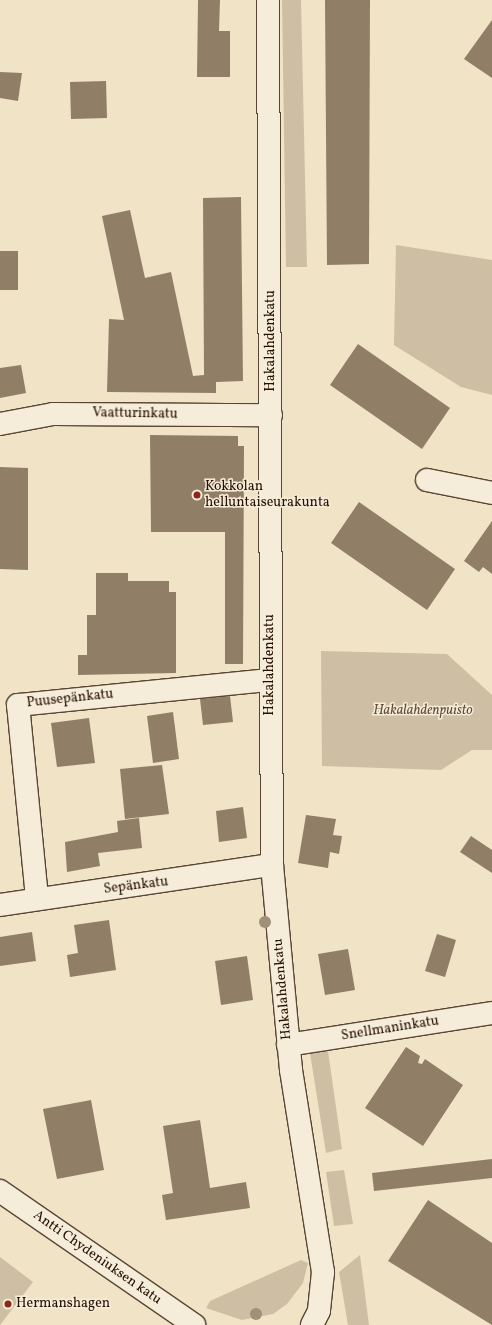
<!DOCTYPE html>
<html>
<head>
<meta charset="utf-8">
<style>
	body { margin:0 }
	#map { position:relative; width:492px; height:1325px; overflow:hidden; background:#f0e3c6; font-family:Vollkorn,serif }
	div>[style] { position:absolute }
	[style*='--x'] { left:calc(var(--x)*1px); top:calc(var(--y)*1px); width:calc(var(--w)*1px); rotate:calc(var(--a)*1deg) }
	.green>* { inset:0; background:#cebfa4 }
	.building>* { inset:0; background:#907e67 }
	.roads { filter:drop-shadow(1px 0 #594532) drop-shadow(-1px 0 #594532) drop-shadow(0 1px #594532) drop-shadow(0 -1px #594532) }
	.minor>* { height:22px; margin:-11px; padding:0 11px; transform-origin:11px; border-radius:11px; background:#f5edda }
	.tertiary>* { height:22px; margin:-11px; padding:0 11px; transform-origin:11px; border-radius:11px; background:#f5edda }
	.secondary>* { height:22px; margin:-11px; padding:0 11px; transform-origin:11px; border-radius:11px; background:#f5edda }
	.trees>* { width:12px; height:12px; margin:-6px; border-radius:50%; background:#a19078 }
	.dots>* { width:11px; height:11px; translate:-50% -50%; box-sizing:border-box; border:2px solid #f5edda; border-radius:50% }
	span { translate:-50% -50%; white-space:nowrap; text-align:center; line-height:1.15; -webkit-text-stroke:3px #f5edda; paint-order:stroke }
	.street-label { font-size:14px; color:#271000 }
	.poi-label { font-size:14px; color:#271000 }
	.left { translate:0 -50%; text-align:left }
	.park-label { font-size:14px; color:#614d39; font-style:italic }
</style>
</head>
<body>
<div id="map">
	<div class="green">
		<div style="clip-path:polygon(282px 0,301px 0,307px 267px,286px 267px)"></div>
		<div style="clip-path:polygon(396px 245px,492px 260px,492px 395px,461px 387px,394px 345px)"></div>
		<div style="clip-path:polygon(321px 651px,447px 654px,492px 695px,492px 750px,472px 750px,441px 770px,322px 766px)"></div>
		<div style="clip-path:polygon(327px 1044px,342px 1149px,326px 1153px,309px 1047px)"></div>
		<div style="clip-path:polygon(344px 1170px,353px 1224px,334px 1226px,326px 1172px)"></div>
		<div style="clip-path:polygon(360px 1255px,369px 1325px,348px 1325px,339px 1272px)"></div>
		<div style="clip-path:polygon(0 1257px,33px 1282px,0 1325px)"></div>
		<div style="clip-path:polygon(301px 1260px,308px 1263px,303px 1283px,287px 1304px,273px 1314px,242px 1320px,206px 1308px,210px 1301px)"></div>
	</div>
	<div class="building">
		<div style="clip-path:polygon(198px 0,220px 0,219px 31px,230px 31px,230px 77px,197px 77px)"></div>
		<div style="clip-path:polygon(325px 0,370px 0,369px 264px,327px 265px)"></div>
		<div style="clip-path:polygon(492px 20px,492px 78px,464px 59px)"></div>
		<div style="clip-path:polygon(0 72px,22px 73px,18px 101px,0 98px)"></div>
		<div style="clip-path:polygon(106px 81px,107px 118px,71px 119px,70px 82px)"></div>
		<div style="clip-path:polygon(241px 197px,243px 381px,216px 382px,216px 393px,107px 392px,109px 319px,124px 320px,102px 216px,130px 210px,145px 278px,171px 272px,193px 376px,204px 375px,203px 198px)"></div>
		<div style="clip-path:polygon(0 251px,18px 251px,18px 290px,0 290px)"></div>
		<div style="clip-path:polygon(358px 344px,450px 408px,422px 449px,330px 385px)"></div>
		<div style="clip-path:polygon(21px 365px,26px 393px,0 398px,0 368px)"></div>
		<div style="clip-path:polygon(150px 435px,238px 436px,238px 446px,244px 446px,243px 664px,225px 664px,225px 532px,151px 532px)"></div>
		<div style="clip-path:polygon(0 467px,28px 468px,28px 570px,0 569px)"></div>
		<div style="clip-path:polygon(359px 502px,455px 569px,427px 610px,331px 543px)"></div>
		<div style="clip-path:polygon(492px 521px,492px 574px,483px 567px,479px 572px,464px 561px)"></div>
		<div style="clip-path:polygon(96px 573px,128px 573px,128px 581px,169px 581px,169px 592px,176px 592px,176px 673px,78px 675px,78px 655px,87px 655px,87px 615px,96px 615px)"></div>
		<div style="clip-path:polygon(230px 696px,233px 722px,203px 725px,200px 699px)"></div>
		<div style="clip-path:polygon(173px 712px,179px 759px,153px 763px,147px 716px)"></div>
		<div style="clip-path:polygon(89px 718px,95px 763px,57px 767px,51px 723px)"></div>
		<div style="clip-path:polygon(162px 765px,169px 814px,125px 819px,120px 769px)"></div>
		<div style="clip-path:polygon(243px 807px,247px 838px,219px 842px,216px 811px)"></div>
		<div style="clip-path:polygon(306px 815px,336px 819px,333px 835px,342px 836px,339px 854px,330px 852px,328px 868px,298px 863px)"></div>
		<div style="clip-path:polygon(139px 818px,142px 848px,98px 853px,100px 866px,67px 872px,65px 842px,118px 832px,117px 821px)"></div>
		<div style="clip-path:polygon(471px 836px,492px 850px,492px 873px,460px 852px)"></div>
		<div style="clip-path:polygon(109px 920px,116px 970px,70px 977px,67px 955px,78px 953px,74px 925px)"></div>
		<div style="clip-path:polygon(32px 932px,36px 961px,0 966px,0 937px)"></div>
		<div style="clip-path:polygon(437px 934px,456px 940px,445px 977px,425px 971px)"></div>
		<div style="clip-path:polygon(348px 949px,355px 990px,325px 995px,318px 954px)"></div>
		<div style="clip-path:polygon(247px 956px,253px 1000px,221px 1005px,215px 961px)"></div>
		<div style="clip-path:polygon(406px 1047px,420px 1056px,418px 1063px,422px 1064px,425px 1059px,463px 1085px,423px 1146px,365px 1108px)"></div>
		<div style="clip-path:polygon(91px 1100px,104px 1170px,57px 1179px,43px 1109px)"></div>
		<div style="clip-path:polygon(200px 1120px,210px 1188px,246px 1182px,250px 1208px,166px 1220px,162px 1195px,173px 1193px,163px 1126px)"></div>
		<div style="clip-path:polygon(492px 1159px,492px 1178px,374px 1191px,372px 1173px)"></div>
		<div style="clip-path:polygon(428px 1200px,492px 1243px,492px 1325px,388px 1261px)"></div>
	</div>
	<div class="roads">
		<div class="minor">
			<div style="--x:0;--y:424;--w:54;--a:-10.7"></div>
			<div style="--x:53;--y:414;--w:218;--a:0.3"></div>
			<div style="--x:427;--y:480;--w:66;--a:11.3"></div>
			<div style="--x:37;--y:898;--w:194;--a:-95.6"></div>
			<div style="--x:18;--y:705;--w:252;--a:-5.7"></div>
			<div style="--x:0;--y:905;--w:275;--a:-8.4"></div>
			<div style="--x:288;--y:1045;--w:206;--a:-8.9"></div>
		</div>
		<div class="tertiary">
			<div style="--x:268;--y:0;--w:865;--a:89.74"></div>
			<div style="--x:272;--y:865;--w:206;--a:84.7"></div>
			<div style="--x:291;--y:1070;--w:205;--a:81"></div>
			<div style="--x:323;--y:1272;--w:39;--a:96"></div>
			<div style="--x:319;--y:1311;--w:16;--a:117"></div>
		</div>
		<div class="secondary">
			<div style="--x:0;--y:1191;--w:236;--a:34.6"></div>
		</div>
	</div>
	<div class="trees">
		<div style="left:265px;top:922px"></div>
		<div style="left:256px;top:1314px"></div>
	</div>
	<div class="dots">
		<div style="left:197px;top:495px;background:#8f2418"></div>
		<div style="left:8px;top:1304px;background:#8f2418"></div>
	</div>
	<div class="street-label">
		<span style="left:271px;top:341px;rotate:-90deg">Hakalahdenkatu</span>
		<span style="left:135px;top:414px;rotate:1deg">Vaatturinkatu</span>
		<span style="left:270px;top:665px;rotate:-90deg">Hakalahdenkatu</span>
		<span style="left:70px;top:699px;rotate:-6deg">Puusepänkatu</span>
		<span style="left:136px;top:886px;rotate:-7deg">Sepänkatu</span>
		<span style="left:283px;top:989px;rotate:-95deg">Hakalahdenkatu</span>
		<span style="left:390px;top:1029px;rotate:-9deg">Snellmaninkatu</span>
		<span style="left:97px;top:1258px;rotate:35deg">Antti Chydeniuksen katu</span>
	</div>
	<div class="poi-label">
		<span class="left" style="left:205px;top:495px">Kokkolan<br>helluntaiseurakunta</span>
		<span class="left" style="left:16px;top:1304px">Hermanshagen</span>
	</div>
	<div class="park-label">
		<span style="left:423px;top:711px">Hakalahdenpuisto</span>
	</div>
</div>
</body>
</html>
